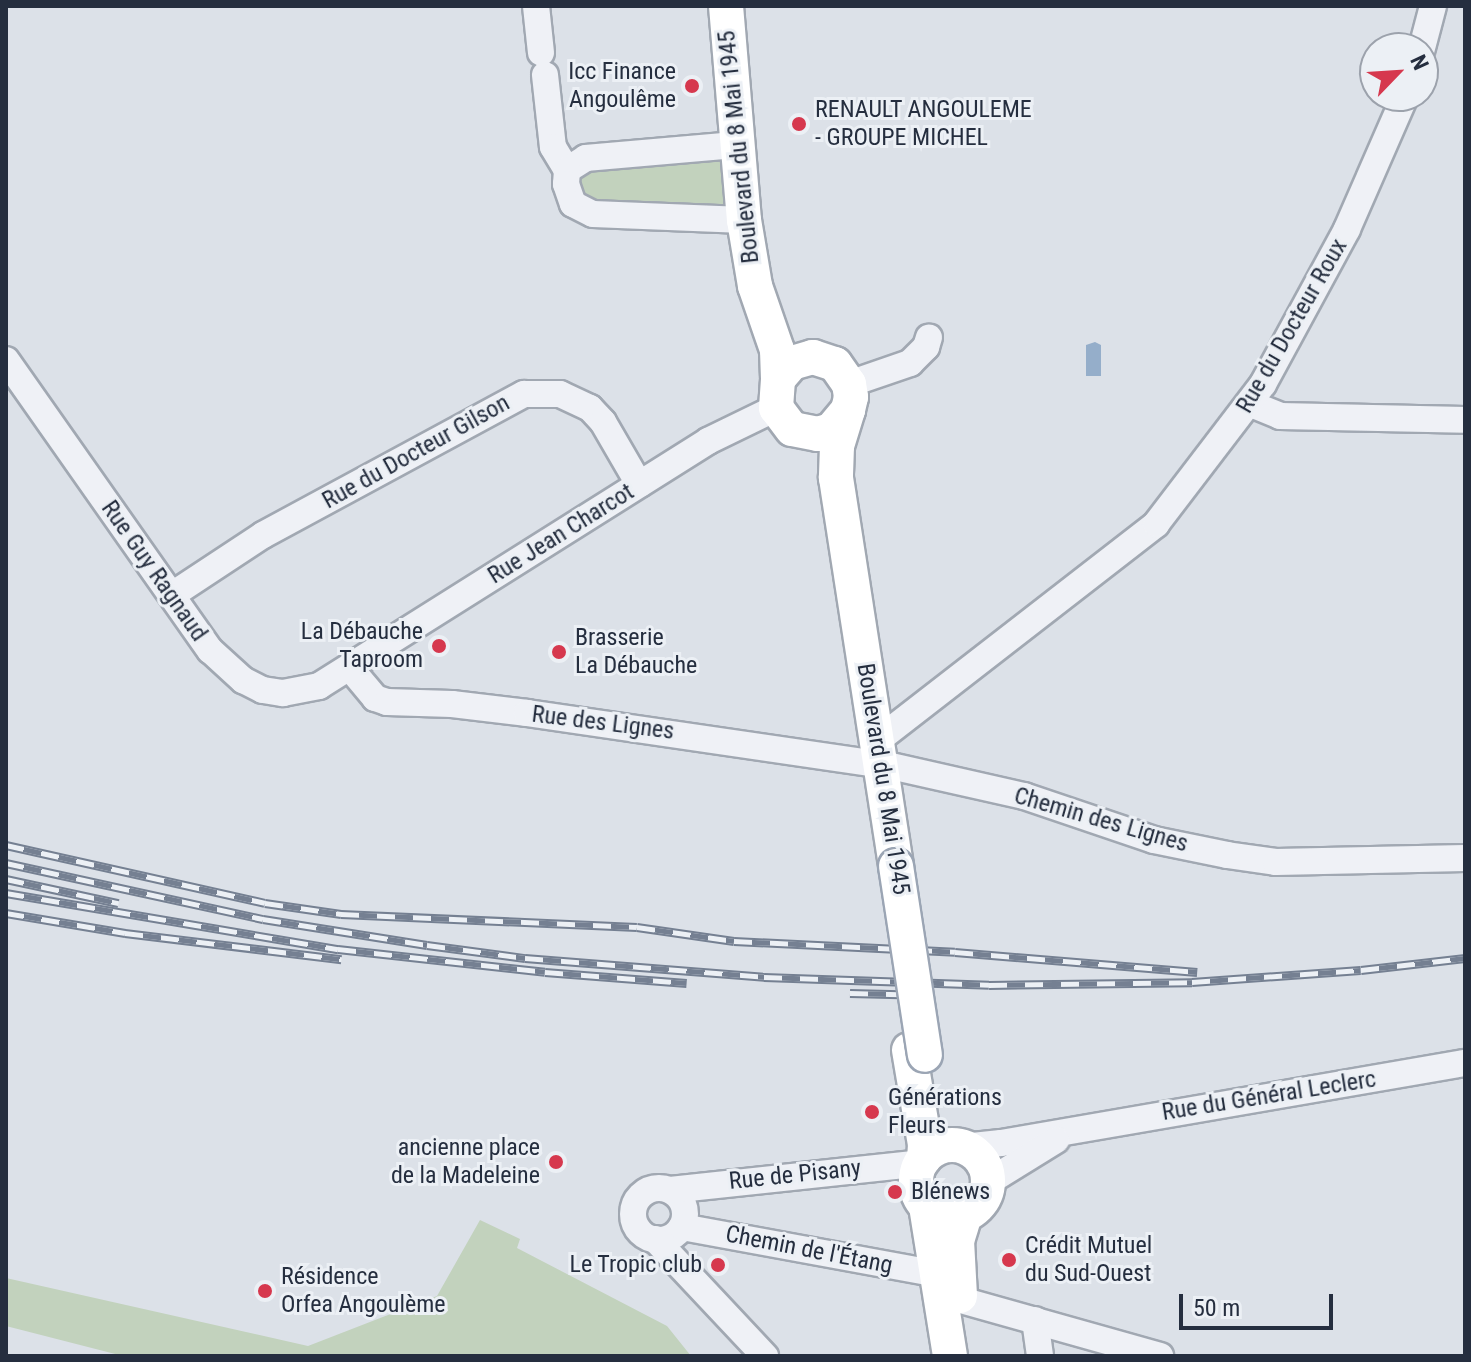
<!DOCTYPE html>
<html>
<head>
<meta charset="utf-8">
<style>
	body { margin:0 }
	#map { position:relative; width:1471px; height:1362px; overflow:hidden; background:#dce1e8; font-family:"Roboto Condensed",sans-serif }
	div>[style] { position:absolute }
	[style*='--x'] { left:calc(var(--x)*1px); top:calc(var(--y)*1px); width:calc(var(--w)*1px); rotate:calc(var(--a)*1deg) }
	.green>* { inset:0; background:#c2d2bd }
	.water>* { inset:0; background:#95aeca }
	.roads { filter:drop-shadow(2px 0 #a1a8b2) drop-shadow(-2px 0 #a1a8b2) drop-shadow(0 2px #a1a8b2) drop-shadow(0 -2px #a1a8b2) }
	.minor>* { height:26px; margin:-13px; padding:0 13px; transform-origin:13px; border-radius:13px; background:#eff1f6 }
	.minor>.ring { margin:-13px; padding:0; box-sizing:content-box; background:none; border:26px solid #eff1f6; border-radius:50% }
	.major>* { height:34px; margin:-17px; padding:0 17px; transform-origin:17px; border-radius:17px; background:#fff }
	.major>.ring { margin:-17px; padding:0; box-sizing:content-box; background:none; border:34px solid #fff; border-radius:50% }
	.rail>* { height:9px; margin-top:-4.5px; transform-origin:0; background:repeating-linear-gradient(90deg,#ecf0f5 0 18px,#758092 0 36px); box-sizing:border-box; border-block:2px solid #758092 }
	.bridges { filter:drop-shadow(2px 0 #9ba5b4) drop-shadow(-2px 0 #9ba5b4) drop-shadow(0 2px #9ba5b4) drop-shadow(0 -2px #9ba5b4) }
	.major-bridge>* { height:34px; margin:-17px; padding:0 17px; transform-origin:17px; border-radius:17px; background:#fff }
	.dots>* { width:22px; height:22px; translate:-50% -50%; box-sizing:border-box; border:4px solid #ecf0f5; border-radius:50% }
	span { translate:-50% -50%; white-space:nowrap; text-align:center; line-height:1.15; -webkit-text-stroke:6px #ecf0f5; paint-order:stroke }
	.poi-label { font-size:24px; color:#252e3f }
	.right { translate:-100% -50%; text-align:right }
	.left { translate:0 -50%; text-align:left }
	.street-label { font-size:24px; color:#252e3f }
	.frame { position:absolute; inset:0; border:8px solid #252e3f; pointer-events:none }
	.north { position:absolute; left:1359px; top:32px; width:80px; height:80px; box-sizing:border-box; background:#ecf0f5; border:2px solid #9ca2ac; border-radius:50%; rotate:65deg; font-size:22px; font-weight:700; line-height:32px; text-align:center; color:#252e3f }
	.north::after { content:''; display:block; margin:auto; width:28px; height:36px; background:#d6384e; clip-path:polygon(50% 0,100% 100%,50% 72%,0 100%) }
	.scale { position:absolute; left:1179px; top:1294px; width:154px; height:36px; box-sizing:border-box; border:4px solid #252e3f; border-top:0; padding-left:10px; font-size:24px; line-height:28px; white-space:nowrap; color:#252e3f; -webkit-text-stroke:6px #ecf0f5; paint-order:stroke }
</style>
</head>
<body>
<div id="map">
	<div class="green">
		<div style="clip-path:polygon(726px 155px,734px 212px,582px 200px,577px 176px,584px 169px)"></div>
		<div style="clip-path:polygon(480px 1220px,520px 1239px,517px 1248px,667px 1326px,691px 1356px,123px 1356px,6px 1326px,6px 1278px,308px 1346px,437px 1296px)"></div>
	</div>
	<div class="water">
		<div style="clip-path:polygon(1095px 342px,1101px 345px,1101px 376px,1086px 376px,1086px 345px)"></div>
	</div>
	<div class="roads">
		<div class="minor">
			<div style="--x:536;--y:6;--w:47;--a:83.9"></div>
			<div style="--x:1422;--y:48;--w:43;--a:-75.3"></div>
			<div style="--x:545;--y:75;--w:72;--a:83.7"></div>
			<div style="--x:553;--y:147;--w:27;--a:59"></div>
			<div style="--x:735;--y:145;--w:150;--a:175"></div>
			<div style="--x:586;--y:158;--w:22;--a:148"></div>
			<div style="--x:567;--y:170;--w:14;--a:94"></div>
			<div style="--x:566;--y:184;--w:21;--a:71"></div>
			<div style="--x:573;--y:204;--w:22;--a:27"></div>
			<div style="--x:593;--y:214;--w:151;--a:2.3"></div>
			<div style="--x:6;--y:360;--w:355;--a:54.9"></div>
			<div style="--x:210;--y:650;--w:45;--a:42.3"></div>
			<div style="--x:243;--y:680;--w:22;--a:27"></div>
			<div style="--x:263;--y:690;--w:20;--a:9"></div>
			<div style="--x:283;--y:693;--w:37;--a:-11"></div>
			<div style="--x:319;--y:686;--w:460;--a:-32.2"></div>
			<div style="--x:708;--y:441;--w:76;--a:-25.9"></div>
			<div style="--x:849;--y:384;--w:65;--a:-19"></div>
			<div style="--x:910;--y:363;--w:23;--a:-45"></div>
			<div style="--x:926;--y:347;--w:10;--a:-73"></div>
			<div style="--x:1251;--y:404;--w:31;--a:22"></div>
			<div style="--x:1280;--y:416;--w:185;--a:1.2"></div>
			<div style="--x:172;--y:595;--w:109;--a:-33.4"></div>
			<div style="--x:263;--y:535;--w:297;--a:-28.4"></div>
			<div style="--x:524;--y:394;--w:36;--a:0"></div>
			<div style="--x:560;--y:394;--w:33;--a:25"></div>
			<div style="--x:590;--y:408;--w:19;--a:47"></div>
			<div style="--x:603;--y:422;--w:72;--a:59.9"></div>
			<div style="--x:350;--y:668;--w:39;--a:50"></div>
			<div style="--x:375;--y:698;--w:13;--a:18"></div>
			<div style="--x:387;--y:702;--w:65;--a:1.8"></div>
			<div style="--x:452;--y:704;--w:76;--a:6.8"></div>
			<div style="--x:527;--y:713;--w:345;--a:8.3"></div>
			<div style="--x:878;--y:740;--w:352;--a:-37.8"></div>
			<div style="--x:1156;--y:524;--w:176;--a:-52.6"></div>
			<div style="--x:1263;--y:384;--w:176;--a:-61.5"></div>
			<div style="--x:1347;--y:229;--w:145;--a:-66.4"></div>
			<div style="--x:882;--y:764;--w:146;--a:12.7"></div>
			<div style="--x:1024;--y:796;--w:137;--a:18.7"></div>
			<div style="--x:1154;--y:840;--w:75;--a:11.6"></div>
			<div style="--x:1227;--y:855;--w:49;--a:8.1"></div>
			<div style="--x:1276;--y:862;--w:189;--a:-1.2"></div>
			<div style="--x:963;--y:1147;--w:38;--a:-6"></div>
			<div style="--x:1001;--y:1143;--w:471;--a:-9.8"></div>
			<div style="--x:988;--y:1182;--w:80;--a:-31.7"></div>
			<div class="ring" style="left:633px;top:1188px;width:26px;height:26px"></div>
			<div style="--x:670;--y:1190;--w:252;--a:-6.1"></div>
			<div style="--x:682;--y:1227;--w:259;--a:10.4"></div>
			<div style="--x:655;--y:1239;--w:161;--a:46.8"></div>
			<div style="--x:961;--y:1300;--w:207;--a:15.7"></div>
			<div style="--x:1035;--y:1320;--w:36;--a:82"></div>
		</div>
		<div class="major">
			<div style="--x:726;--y:6;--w:215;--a:85.2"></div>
			<div style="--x:744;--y:220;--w:67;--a:80.5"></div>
			<div style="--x:755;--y:286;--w:68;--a:71"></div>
			<div style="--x:777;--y:350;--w:29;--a:88"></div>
			<div style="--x:848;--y:410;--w:26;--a:130"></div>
			<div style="--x:831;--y:430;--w:14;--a:163"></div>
			<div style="--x:818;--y:434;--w:26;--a:-169"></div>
			<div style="--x:792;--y:429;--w:26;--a:-127"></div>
			<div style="--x:776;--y:408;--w:29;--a:-86"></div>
			<div style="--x:778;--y:379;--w:21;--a:-49"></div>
			<div style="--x:792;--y:363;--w:22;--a:-16"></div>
			<div style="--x:813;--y:357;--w:23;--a:18"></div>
			<div style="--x:835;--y:364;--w:24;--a:55"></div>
			<div style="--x:849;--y:384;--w:13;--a:81"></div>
			<div style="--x:851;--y:397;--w:13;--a:103"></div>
			<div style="--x:848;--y:410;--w:38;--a:107"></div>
			<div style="--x:837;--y:446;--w:32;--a:92"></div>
			<div style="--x:836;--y:478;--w:393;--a:81.2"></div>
			<div style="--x:909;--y:1050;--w:96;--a:80.4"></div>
			<div style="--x:925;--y:1145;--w:14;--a:94"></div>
			<div class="ring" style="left:916px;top:1145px;width:38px;height:38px"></div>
			<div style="--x:926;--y:1206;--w:152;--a:80.9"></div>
			<div style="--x:960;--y:1296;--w:55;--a:-93.1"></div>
			<div style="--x:957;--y:1241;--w:28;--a:-73"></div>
		</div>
	</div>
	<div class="rail">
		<div style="--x:6;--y:845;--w:265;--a:12.6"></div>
		<div style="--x:265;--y:903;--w:77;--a:8.2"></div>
		<div style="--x:341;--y:914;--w:296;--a:2.5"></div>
		<div style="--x:637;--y:927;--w:98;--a:8.2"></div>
		<div style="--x:734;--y:941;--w:221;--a:2.8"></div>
		<div style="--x:955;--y:952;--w:243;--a:4.7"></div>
		<div style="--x:6;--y:863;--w:263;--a:12.3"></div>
		<div style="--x:263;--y:919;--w:166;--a:9"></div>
		<div style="--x:427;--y:945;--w:99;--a:7.6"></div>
		<div style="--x:525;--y:958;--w:240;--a:4.5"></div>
		<div style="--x:764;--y:977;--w:225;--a:2"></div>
		<div style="--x:989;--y:985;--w:203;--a:-0.8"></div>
		<div style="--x:1192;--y:982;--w:169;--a:-4.1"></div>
		<div style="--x:1361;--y:970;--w:105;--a:-6.6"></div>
		<div style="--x:6;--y:879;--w:115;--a:12.1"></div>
		<div style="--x:6;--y:893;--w:337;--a:9.6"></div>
		<div style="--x:338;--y:949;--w:208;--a:6.3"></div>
		<div style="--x:545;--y:972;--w:142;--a:4.4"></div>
		<div style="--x:6;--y:913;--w:121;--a:9.5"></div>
		<div style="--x:125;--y:933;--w:218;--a:6.9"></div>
		<div style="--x:850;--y:993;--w:80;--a:1.4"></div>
	</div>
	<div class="bridges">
		<div class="major-bridge">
			<div style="--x:896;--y:866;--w:191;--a:81.3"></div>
		</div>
	</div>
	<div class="dots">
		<div style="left:692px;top:86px;background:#d6384e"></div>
		<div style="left:799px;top:124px;background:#d6384e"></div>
		<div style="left:439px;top:646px;background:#d6384e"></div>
		<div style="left:559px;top:652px;background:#d6384e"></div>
		<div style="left:872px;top:1112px;background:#d6384e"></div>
		<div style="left:556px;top:1162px;background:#d6384e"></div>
		<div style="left:895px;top:1192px;background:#d6384e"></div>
		<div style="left:1009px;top:1260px;background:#d6384e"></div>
		<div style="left:718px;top:1265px;background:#d6384e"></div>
		<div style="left:265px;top:1291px;background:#d6384e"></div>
	</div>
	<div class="poi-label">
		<span class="right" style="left:676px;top:86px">Icc Finance<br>Angoulême</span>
		<span class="left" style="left:815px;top:124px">RENAULT ANGOULEME<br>- GROUPE MICHEL</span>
		<span class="right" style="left:423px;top:646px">La Débauche<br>Taproom</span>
		<span class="left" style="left:575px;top:652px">Brasserie<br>La Débauche</span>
		<span class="left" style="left:888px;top:1112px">Générations<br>Fleurs</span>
		<span class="right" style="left:540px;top:1162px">ancienne place<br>de la Madeleine</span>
		<span class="left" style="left:911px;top:1192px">Blénews</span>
		<span class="left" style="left:1025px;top:1260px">Crédit Mutuel<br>du Sud-Ouest</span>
		<span class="right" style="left:702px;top:1265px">Le Tropic club</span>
		<span class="left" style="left:281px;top:1291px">Résidence<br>Orfea Angoulème</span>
	</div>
	<div class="street-label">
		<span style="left:739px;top:147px;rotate:-96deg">Boulevard du 8 Mai 1945</span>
		<span style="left:1292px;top:326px;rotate:-60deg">Rue du Docteur Roux</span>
		<span style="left:416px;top:452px;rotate:-29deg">Rue du Docteur Gilson</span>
		<span style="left:561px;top:534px;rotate:-32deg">Rue Jean Charcot</span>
		<span style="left:154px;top:571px;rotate:55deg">Rue Guy Ragnaud</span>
		<span style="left:603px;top:723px;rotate:7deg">Rue des Lignes</span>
		<span style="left:883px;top:779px;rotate:81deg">Boulevard du 8 Mai 1945</span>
		<span style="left:1101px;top:820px;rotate:16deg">Chemin des Lignes</span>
		<span style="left:1269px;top:1096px;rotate:-9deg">Rue du Général Leclerc</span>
		<span style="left:795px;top:1175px;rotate:-6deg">Rue de Pisany</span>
		<span style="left:809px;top:1250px;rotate:11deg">Chemin de l'Étang</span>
	</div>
	<div class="frame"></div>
	<div class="north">N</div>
	<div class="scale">50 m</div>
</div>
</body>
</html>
